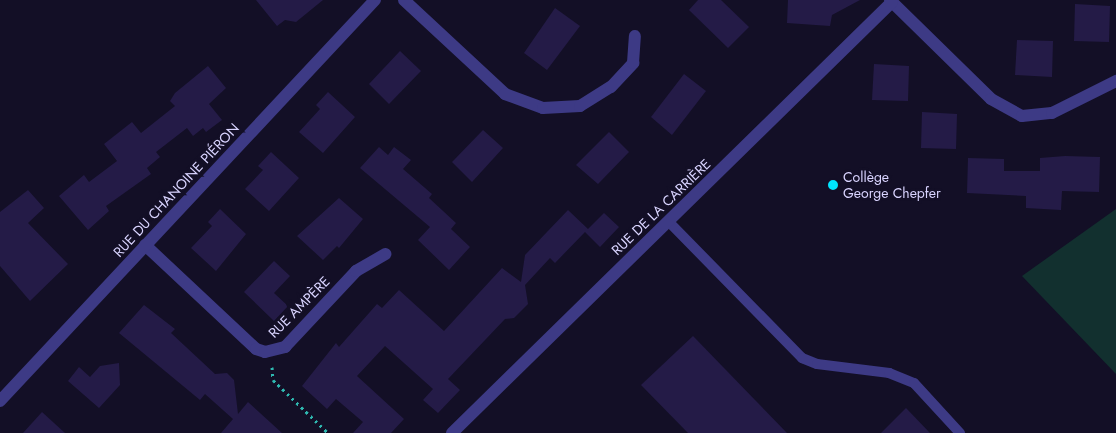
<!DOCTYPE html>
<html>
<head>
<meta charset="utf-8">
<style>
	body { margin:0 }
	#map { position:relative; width:1116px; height:433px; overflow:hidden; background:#130f26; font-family:Jost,sans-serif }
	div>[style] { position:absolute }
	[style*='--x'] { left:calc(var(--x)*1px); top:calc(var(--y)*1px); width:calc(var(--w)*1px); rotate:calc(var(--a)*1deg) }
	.green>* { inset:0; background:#12302f }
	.building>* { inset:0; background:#241b47 }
	.path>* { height:3px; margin-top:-1.5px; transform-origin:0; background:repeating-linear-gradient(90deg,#2fb8b0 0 2.5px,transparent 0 6.5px) }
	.service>* { height:10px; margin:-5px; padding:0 5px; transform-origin:5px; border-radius:5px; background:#3d3a85 }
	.minor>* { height:12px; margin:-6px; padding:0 6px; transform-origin:6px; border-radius:6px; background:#3d3a85 }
	.dots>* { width:14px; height:14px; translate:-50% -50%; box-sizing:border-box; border:2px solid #130f26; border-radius:50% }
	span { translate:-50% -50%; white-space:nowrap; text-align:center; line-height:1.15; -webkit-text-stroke:5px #130f26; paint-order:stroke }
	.poi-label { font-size:14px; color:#d9d4ff }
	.left { translate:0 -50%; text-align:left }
	.street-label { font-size:14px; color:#d9d4ff }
</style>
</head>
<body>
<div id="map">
	<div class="green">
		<div style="clip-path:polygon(1116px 209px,1116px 374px,1022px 276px)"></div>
	</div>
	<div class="building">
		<div style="clip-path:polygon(256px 0,323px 0,296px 22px,285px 20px,277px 26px)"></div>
		<div style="clip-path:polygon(698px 0,721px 0,749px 27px,728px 48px,689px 10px)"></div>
		<div style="clip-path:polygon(788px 0,860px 0,832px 15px,830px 26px,787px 23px)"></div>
		<div style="clip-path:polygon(1075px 4px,1110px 6px,1109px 42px,1074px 41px)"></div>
		<div style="clip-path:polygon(555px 8px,580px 26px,547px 70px,524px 53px)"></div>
		<div style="clip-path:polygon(1017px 40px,1053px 41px,1052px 77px,1015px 75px)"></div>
		<div style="clip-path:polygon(400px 51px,421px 71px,389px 104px,369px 84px)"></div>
		<div style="clip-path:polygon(874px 64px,909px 66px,908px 101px,872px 100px)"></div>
		<div style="clip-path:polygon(208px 66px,226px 88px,209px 104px,222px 120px,206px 132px,203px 128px,193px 136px,187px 128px,156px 152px,160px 157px,147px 168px,151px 174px,106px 206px,109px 211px,88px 230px,59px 196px,84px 175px,89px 182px,117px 161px,104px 144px,132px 122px,141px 133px,175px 106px,170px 101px,175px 93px)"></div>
		<div style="clip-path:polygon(684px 74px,706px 91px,672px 135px,651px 117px)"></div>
		<div style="clip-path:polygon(328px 92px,355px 117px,323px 153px,299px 132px,320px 109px,316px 105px)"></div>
		<div style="clip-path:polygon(922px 112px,957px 114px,956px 149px,921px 148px)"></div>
		<div style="clip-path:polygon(483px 130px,503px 148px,472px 182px,452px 162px)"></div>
		<div style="clip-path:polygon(609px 132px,629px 152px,598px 184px,576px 165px)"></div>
		<div style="clip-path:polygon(379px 147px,388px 155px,394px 147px,411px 160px,403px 169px,432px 194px,429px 198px,456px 223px,451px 229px,470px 247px,449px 270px,418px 240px,430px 227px,360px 168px)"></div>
		<div style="clip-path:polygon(271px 152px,299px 178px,269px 211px,245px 189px,263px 170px,258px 166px)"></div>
		<div style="clip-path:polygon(1065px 156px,1100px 157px,1099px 192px,1062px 191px,1061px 210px,1026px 208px,1026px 196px,967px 193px,968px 158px,1004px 159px,1004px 171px,1040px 171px,1040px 158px)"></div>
		<div style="clip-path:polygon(28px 190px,44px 208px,28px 223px,68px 264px,30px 301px,0 266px,0 212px)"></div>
		<div style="clip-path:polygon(339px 198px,363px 219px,339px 248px,337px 246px,323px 260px,297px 236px)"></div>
		<div style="clip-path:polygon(220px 209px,246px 234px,216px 271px,191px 248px,212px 226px,208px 222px)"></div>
		<div style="clip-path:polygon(568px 210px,588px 229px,585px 232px,604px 213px,619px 227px,600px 247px,585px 232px,555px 263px,550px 258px,525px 285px,528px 304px,514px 318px,505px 319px,448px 379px,460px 390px,438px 413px,423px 400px,433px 389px,385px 346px,357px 376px,404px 419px,391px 433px,353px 433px,363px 422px,336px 399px,327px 409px,302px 386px,336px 343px,339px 347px,377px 304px,382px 308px,399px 290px,444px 331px,502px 268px,521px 282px,525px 255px)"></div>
		<div style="clip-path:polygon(274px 261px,290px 276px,274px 293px,288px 306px,274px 321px,244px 292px)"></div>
		<div style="clip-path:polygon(144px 305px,175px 329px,171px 333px,215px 374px,227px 373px,234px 380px,238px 414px,248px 402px,282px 433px,221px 433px,233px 419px,205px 394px,200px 400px,119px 333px)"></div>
		<div style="clip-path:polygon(693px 336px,787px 433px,688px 433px,641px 385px)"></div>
		<div style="clip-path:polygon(119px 363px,120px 385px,99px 408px,68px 381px,79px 367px,90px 377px,100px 366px)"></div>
		<div style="clip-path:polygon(906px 408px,930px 433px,881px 433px)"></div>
		<div style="clip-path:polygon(42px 412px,65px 433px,23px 433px)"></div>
	</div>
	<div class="path">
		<div style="--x:272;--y:367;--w:13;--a:86"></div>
		<div style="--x:273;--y:380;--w:76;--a:43.9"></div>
	</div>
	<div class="service">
		<div style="--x:668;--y:221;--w:192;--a:45.6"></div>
		<div style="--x:802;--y:358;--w:16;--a:22"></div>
		<div style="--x:817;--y:364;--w:73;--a:7.1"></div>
		<div style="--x:889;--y:373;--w:27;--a:22"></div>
		<div style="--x:914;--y:383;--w:68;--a:47.4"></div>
	</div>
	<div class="minor">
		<div style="--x:404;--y:0;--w:138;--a:42.9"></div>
		<div style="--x:505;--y:94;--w:40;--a:20.2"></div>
		<div style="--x:543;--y:108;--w:37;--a:-3"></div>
		<div style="--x:580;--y:106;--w:36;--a:-32"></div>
		<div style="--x:611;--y:87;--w:33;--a:-47"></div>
		<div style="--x:633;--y:63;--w:27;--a:-86"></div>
		<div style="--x:890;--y:0;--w:141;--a:44.4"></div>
		<div style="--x:991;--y:99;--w:35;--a:29"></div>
		<div style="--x:1022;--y:116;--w:30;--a:-6"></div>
		<div style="--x:1052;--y:113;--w:72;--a:-26.6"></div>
		<div style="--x:145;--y:245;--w:152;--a:43.1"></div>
		<div style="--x:256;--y:349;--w:9;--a:18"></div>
		<div style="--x:265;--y:352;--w:21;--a:-14"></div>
		<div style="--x:285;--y:347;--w:104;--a:-46.9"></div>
		<div style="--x:356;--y:271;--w:34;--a:-30"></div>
		<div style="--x:0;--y:401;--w:549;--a:-46.92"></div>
		<div style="--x:452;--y:433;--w:616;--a:-44.41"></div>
	</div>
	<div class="dots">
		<div style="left:833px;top:185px;background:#00e5ff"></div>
	</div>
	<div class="poi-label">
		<span class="left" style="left:843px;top:185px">Collège<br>George Chepfer</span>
	</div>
	<div class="street-label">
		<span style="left:176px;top:190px;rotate:-47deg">RUE DU CHANOINE PIÉRON</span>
		<span style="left:661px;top:207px;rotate:-44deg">RUE DE LA CARRIÈRE</span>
		<span style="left:299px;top:307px;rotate:-45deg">RUE AMPÈRE</span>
	</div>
</div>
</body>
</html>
